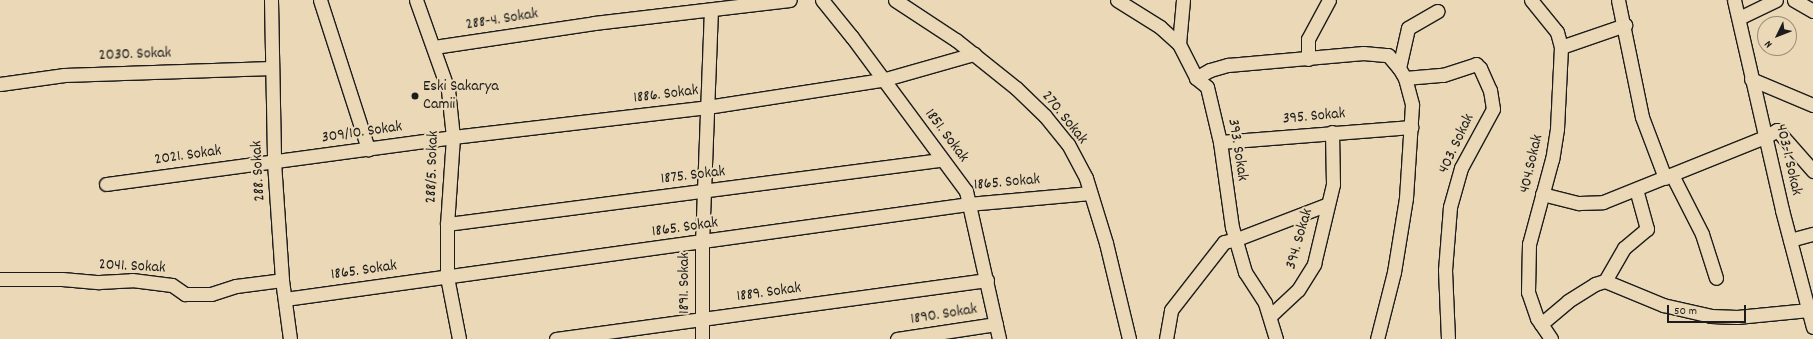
<!DOCTYPE html>
<html>
<head>
<meta charset="utf-8">
<style>
	body { margin:0 }
	#map { position:relative; width:1813px; height:339px; overflow:hidden; background:#ead8b6; font-family:Dekko,sans-serif }
	div>[style] { position:absolute }
	[style*='--x'] { left:calc(var(--x)*1px); top:calc(var(--y)*1px); width:calc(var(--w)*1px); rotate:calc(var(--a)*1deg) }
	.roads { filter:drop-shadow(1px 0 #1c1c1c) drop-shadow(-1px 0 #1c1c1c) drop-shadow(0 1px #1c1c1c) drop-shadow(0 -1px #1c1c1c) }
	.minor>* { height:13px; margin:-6.5px; padding:0 6.5px; transform-origin:6.5px; border-radius:6.5px; background:#ead8b6 }
	.dots>* { width:11px; height:11px; translate:-50% -50%; box-sizing:border-box; border:2px solid #ead8b6; border-radius:50% }
	span { translate:-50% -50%; white-space:nowrap; text-align:center; line-height:1.15; -webkit-text-stroke:4px #ead8b6; paint-order:stroke }
	.street-label { font-size:16px; color:#1c1c1c }
	.poi-label { font-size:16px; color:#1c1c1c }
	.left { translate:0 -50%; text-align:left }
	.north { position:absolute; left:1757px; top:16px; width:40px; height:40px; box-sizing:border-box; background:#ead8b6; border:1px solid #988d78; border-radius:50%; rotate:227deg; font-size:11px; font-weight:700; line-height:16px; text-align:center; color:#1c1c1c }
	.north::after { content:''; display:block; margin:auto; width:14px; height:18px; background:#1c1c1c; clip-path:polygon(50% 0,100% 100%,50% 72%,0 100%) }
	.scale { position:absolute; left:1667px; top:305px; width:79px; height:18px; box-sizing:border-box; border:2px solid #1c1c1c; border-top:0; padding-left:5px; font-size:12px; line-height:14px; white-space:nowrap; color:#1c1c1c; -webkit-text-stroke:3px #ead8b6; paint-order:stroke }
</style>
</head>
<body>
<div id="map">
	<div class="roads">
		<div class="minor">
			<div style="--x:271;--y:0;--w:162;--a:88.9"></div>
			<div style="--x:274;--y:162;--w:118;--a:86.1"></div>
			<div style="--x:282;--y:280;--w:60;--a:82.3"></div>
			<div style="--x:320;--y:0;--w:157;--a:72.1"></div>
			<div style="--x:416;--y:0;--w:96;--a:70.4"></div>
			<div style="--x:448;--y:90;--w:47;--a:83.9"></div>
			<div style="--x:453;--y:137;--w:87;--a:93.9"></div>
			<div style="--x:447;--y:224;--w:53;--a:90"></div>
			<div style="--x:447;--y:277;--w:63;--a:79"></div>
			<div style="--x:822;--y:0;--w:48;--a:51"></div>
			<div style="--x:852;--y:37;--w:192;--a:53.5"></div>
			<div style="--x:966;--y:191;--w:152;--a:77.4"></div>
			<div style="--x:895;--y:0;--w:73;--a:33.3"></div>
			<div style="--x:956;--y:40;--w:77;--a:38.7"></div>
			<div style="--x:1016;--y:88;--w:40;--a:44"></div>
			<div style="--x:1045;--y:116;--w:36;--a:51"></div>
			<div style="--x:1068;--y:144;--w:38;--a:62"></div>
			<div style="--x:1086;--y:178;--w:68;--a:72.9"></div>
			<div style="--x:1106;--y:243;--w:99;--a:76.5"></div>
			<div style="--x:1117;--y:0;--w:51;--a:32.1"></div>
			<div style="--x:1160;--y:27;--w:25;--a:42"></div>
			<div style="--x:1179;--y:44;--w:38;--a:63"></div>
			<div style="--x:1196;--y:78;--w:14;--a:39"></div>
			<div style="--x:1207;--y:87;--w:57;--a:76.7"></div>
			<div style="--x:1220;--y:142;--w:86;--a:82"></div>
			<div style="--x:1232;--y:227;--w:47;--a:73.9"></div>
			<div style="--x:1245;--y:272;--w:37;--a:57"></div>
			<div style="--x:1265;--y:303;--w:38;--a:73"></div>
			<div style="--x:1531;--y:0;--w:41;--a:50.9"></div>
			<div style="--x:1557;--y:32;--w:16;--a:75"></div>
			<div style="--x:1561;--y:47;--w:82;--a:92.8"></div>
			<div style="--x:1557;--y:129;--w:30;--a:99"></div>
			<div style="--x:1552;--y:159;--w:88;--a:105.1"></div>
			<div style="--x:1529;--y:244;--w:48;--a:91.2"></div>
			<div style="--x:1528;--y:292;--w:28;--a:71"></div>
			<div style="--x:1537;--y:318;--w:25;--a:56"></div>
			<div style="--x:1618;--y:0;--w:119;--a:78.4"></div>
			<div style="--x:1642;--y:117;--w:65;--a:69.3"></div>
			<div style="--x:1734;--y:0;--w:215;--a:77.1"></div>
			<div style="--x:1782;--y:210;--w:121;--a:75.2"></div>
			<div style="--x:1794;--y:0;--w:22;--a:30"></div>
			<div style="--x:1739;--y:18;--w:41;--a:-25.9"></div>
			<div style="--x:1179;--y:44;--w:44;--a:-84.8"></div>
			<div style="--x:434;--y:47;--w:162;--a:-8.5"></div>
			<div style="--x:594;--y:23;--w:197;--a:-6.7"></div>
			<div style="--x:1561;--y:47;--w:68;--a:-19"></div>
			<div style="--x:1308;--y:59;--w:20;--a:-90"></div>
			<div style="--x:1308;--y:39;--w:44;--a:-61.7"></div>
			<div style="--x:1399;--y:68;--w:41;--a:-77.3"></div>
			<div style="--x:1408;--y:28;--w:34;--a:-30"></div>
			<div style="--x:1196;--y:78;--w:16;--a:-30"></div>
			<div style="--x:1210;--y:70;--w:19;--a:-16"></div>
			<div style="--x:1228;--y:65;--w:136;--a:-5.1"></div>
			<div style="--x:1363;--y:53;--w:25;--a:5"></div>
			<div style="--x:1388;--y:55;--w:17;--a:50"></div>
			<div style="--x:1399;--y:68;--w:12;--a:59"></div>
			<div style="--x:1405;--y:78;--w:28;--a:75"></div>
			<div style="--x:1412;--y:105;--w:93;--a:93.7"></div>
			<div style="--x:1406;--y:198;--w:75;--a:99.2"></div>
			<div style="--x:1394;--y:272;--w:69;--a:104.2"></div>
			<div style="--x:1405;--y:78;--w:38;--a:-5"></div>
			<div style="--x:1443;--y:75;--w:35;--a:-18"></div>
			<div style="--x:1476;--y:64;--w:6;--a:45"></div>
			<div style="--x:1480;--y:68;--w:24;--a:66"></div>
			<div style="--x:1490;--y:90;--w:19;--a:81"></div>
			<div style="--x:1493;--y:109;--w:67;--a:118.5"></div>
			<div style="--x:1461;--y:168;--w:41;--a:105.8"></div>
			<div style="--x:1450;--y:207;--w:63;--a:94.5"></div>
			<div style="--x:1445;--y:270;--w:69;--a:87.5"></div>
			<div style="--x:1751;--y:79;--w:67;--a:22.8"></div>
			<div style="--x:0;--y:84;--w:65;--a:-8"></div>
			<div style="--x:64;--y:75;--w:208;--a:-1.9"></div>
			<div style="--x:1220;--y:142;--w:192;--a:-4.5"></div>
			<div style="--x:1672;--y:175;--w:66;--a:63"></div>
			<div style="--x:1702;--y:234;--w:46;--a:72.3"></div>
			<div style="--x:106;--y:184;--w:350;--a:-7.7"></div>
			<div style="--x:453;--y:137;--w:256;--a:-6.7"></div>
			<div style="--x:707;--y:107;--w:177;--a:-8.8"></div>
			<div style="--x:882;--y:80;--w:96;--a:-15.8"></div>
			<div style="--x:1542;--y:194;--w:38;--a:14"></div>
			<div style="--x:1579;--y:203;--w:24;--a:-2"></div>
			<div style="--x:1603;--y:202;--w:175;--a:-21.9"></div>
			<div style="--x:1765;--y:137;--w:14;--a:-30"></div>
			<div style="--x:1777;--y:130;--w:55;--a:48.7"></div>
			<div style="--x:447;--y:224;--w:499;--a:-7.4"></div>
			<div style="--x:1790;--y:240;--w:24;--a:-15"></div>
			<div style="--x:0;--y:279;--w:62;--a:0"></div>
			<div style="--x:62;--y:279;--w:37;--a:5"></div>
			<div style="--x:99;--y:282;--w:33;--a:-3"></div>
			<div style="--x:132;--y:280;--w:40;--a:7.1"></div>
			<div style="--x:172;--y:285;--w:16;--a:35"></div>
			<div style="--x:185;--y:294;--w:26;--a:0"></div>
			<div style="--x:211;--y:294;--w:26;--a:-18"></div>
			<div style="--x:236;--y:286;--w:46;--a:-7.4"></div>
			<div style="--x:1605;--y:281;--w:38;--a:-60"></div>
			<div style="--x:1624;--y:248;--w:30;--a:-40"></div>
			<div style="--x:1647;--y:229;--w:41;--a:-105.4"></div>
			<div style="--x:285;--y:299;--w:691;--a:-7.91"></div>
			<div style="--x:969;--y:204;--w:121;--a:-5.2"></div>
			<div style="--x:1270;--y:316;--w:38;--a:-43"></div>
			<div style="--x:1298;--y:290;--w:31;--a:-58"></div>
			<div style="--x:1314;--y:264;--w:82;--a:-76.6"></div>
			<div style="--x:1333;--y:184;--w:52;--a:-91.1"></div>
			<div style="--x:1541;--y:324;--w:35;--a:-40"></div>
			<div style="--x:1568;--y:301;--w:32;--a:-32"></div>
			<div style="--x:1595;--y:284;--w:10;--a:-17"></div>
			<div style="--x:1605;--y:281;--w:63;--a:22.5"></div>
			<div style="--x:1663;--y:305;--w:49;--a:12.9"></div>
			<div style="--x:1711;--y:316;--w:26;--a:2"></div>
			<div style="--x:1737;--y:317;--w:72;--a:-5.6"></div>
			<div style="--x:556;--y:339;--w:435;--a:-7.8"></div>
			<div style="--x:702;--y:339;--w:96;--a:-90"></div>
			<div style="--x:702;--y:243;--w:233;--a:-87.8"></div>
			<div style="--x:897;--y:339;--w:100;--a:-8.6"></div>
			<div style="--x:1166;--y:339;--w:29;--a:-80"></div>
			<div style="--x:1171;--y:310;--w:86;--a:-52.1"></div>
			<div style="--x:1224;--y:242;--w:13;--a:-13"></div>
			<div style="--x:1237;--y:239;--w:97;--a:-21"></div>
		</div>
	</div>
	<div class="dots">
		<div style="left:415px;top:96px;background:#1c1c1c"></div>
	</div>
	<div class="street-label">
		<span style="left:502px;top:20px;rotate:-9deg">288-4. Sokak</span>
		<span style="left:135px;top:55px;rotate:-2deg">2030. Sokak</span>
		<span style="left:666px;top:95px;rotate:-7deg">1886. Sokak</span>
		<span style="left:1314px;top:117px;rotate:-5deg">395. Sokak</span>
		<span style="left:1064px;top:118px;rotate:51deg">270. Sokak</span>
		<span style="left:362px;top:133px;rotate:-8deg">309/10. Sokak</span>
		<span style="left:946px;top:136px;rotate:53deg">1851. Sokak</span>
		<span style="left:1457px;top:144px;rotate:-65deg">403. Sokak</span>
		<span style="left:1237px;top:150px;rotate:81deg">393. Sokak</span>
		<span style="left:188px;top:156px;rotate:-8deg">2021. Sokak</span>
		<span style="left:1788px;top:160px;rotate:77deg">403-1. Sokak</span>
		<span style="left:1532px;top:164px;rotate:-77deg">404.Sokak</span>
		<span style="left:433px;top:167px;rotate:-88deg">288/5. Sokak</span>
		<span style="left:259px;top:171px;rotate:-93deg">288. Sokak</span>
		<span style="left:693px;top:176px;rotate:-7deg">1875. Sokak</span>
		<span style="left:1007px;top:183px;rotate:-5deg">1865. Sokak</span>
		<span style="left:685px;top:228px;rotate:-8deg">1865. Sokak</span>
		<span style="left:1300px;top:239px;rotate:-74deg">394. Sokak</span>
		<span style="left:132px;top:267px;rotate:3deg">2041. Sokak</span>
		<span style="left:364px;top:271px;rotate:-8deg">1865. Sokak</span>
		<span style="left:685px;top:283px;rotate:-90deg">1891. Sokak</span>
		<span style="left:769px;top:293px;rotate:-8deg">1889. Sokak</span>
		<span style="left:944px;top:315px;rotate:-9deg">1890. Sokak</span>
	</div>
	<div class="poi-label">
		<span class="left" style="left:423px;top:96px">Eski Sakarya<br>Camii</span>
	</div>
	<div class="north">N</div>
	<div class="scale">50 m</div>
</div>
</body>
</html>
